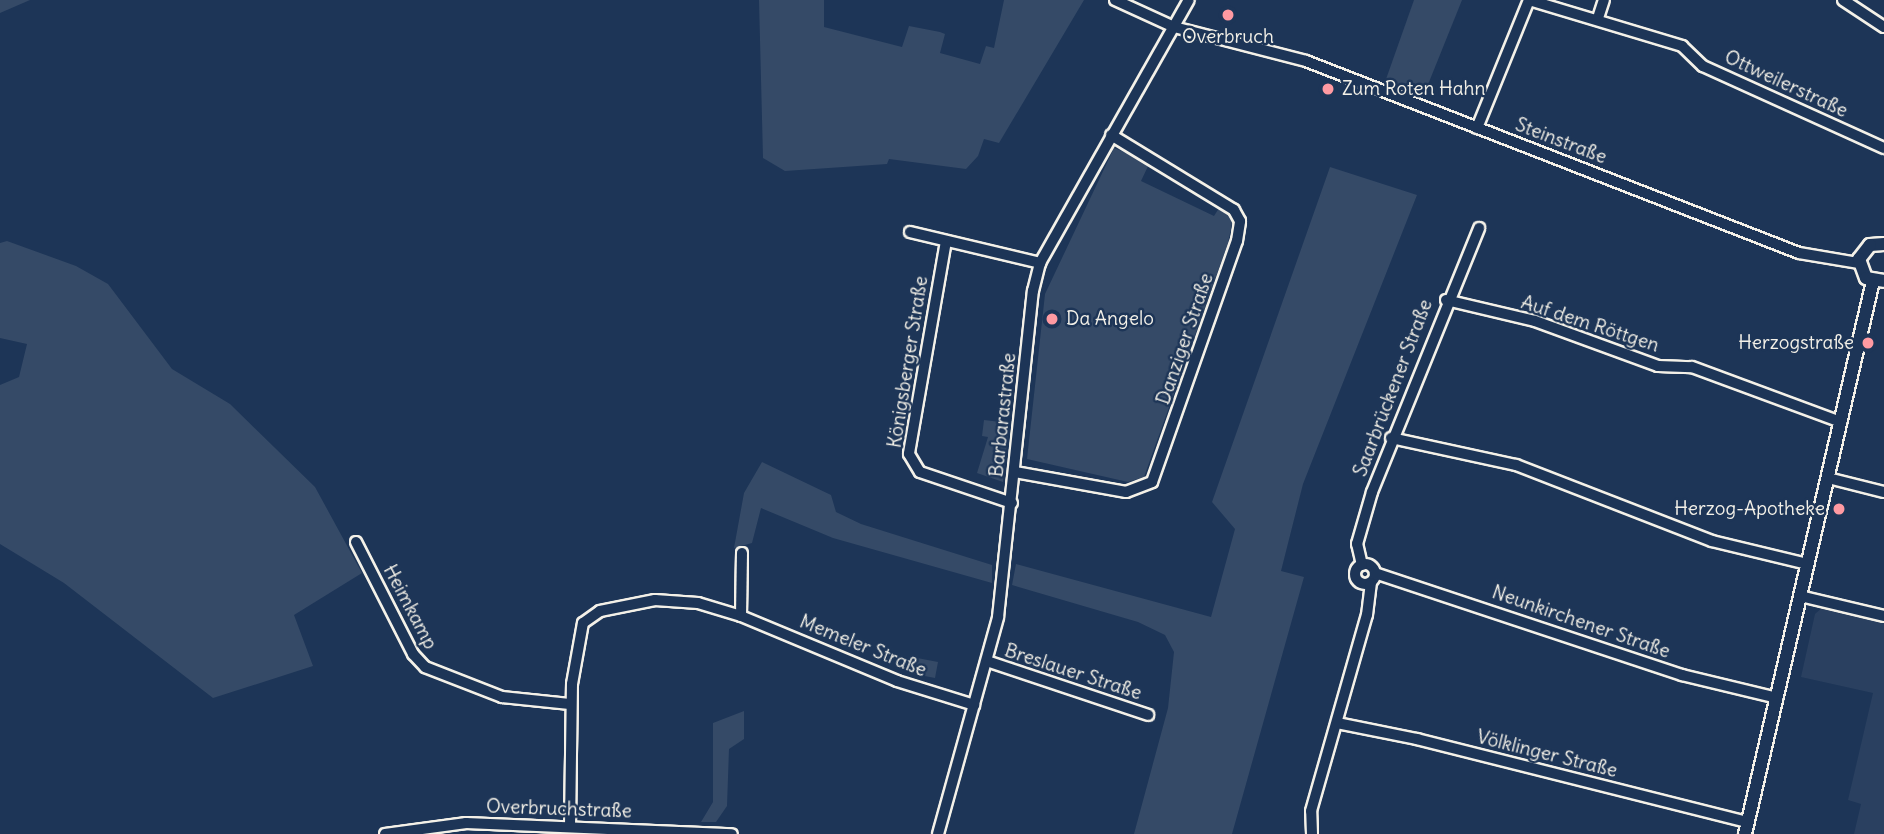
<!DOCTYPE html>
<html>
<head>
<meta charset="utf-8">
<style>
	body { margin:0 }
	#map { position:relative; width:1884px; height:834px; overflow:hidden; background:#1d3557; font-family:Delius,sans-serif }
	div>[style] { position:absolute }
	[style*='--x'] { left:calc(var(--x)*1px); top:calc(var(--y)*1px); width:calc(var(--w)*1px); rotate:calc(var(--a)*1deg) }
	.built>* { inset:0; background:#2a4060 }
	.green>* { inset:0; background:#354a67 }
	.roads { filter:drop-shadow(2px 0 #f4f1e8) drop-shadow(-2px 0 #f4f1e8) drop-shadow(0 2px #f4f1e8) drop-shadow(0 -2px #f4f1e8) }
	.street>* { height:10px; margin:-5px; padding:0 5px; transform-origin:5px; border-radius:5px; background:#1d3557 }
	.street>.ring { margin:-5px; padding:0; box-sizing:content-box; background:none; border:10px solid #1d3557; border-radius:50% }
	.secondary>* { height:12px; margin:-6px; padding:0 6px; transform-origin:6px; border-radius:6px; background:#1d3557 }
	.dots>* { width:19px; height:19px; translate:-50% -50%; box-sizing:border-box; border:4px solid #1d3557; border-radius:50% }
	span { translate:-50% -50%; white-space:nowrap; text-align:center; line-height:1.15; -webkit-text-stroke:5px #1d3557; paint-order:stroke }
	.poi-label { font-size:19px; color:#f4f1e8 }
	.left { translate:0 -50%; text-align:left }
	.right { translate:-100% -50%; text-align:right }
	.street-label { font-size:19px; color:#f4f1e8 }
</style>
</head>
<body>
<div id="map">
	<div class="built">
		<div style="clip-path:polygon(1823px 607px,1884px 622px,1884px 834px,1854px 834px,1861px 804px,1848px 800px,1873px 693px,1801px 677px,1815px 614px)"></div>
	</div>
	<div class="green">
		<div style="clip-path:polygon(0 0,30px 0,0 13px)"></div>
		<div style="clip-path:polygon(759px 0,824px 0,824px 27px,902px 47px,909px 26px,940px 32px,945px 34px,940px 53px,980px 64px,986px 46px,994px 48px,1004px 0,1084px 0,999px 143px,984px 139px,978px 156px,966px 169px,889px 159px,887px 164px,785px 171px,763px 158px)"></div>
		<div style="clip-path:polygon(1414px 0,1462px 0,1423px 97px,1385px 82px)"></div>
		<div style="clip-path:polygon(1114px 148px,1150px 162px,1141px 181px,1214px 216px,1221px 205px,1233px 218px,1228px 243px,1144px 477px,1128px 482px,1027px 459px,1045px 294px)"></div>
		<div style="clip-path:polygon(1330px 167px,1417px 195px,1303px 484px,1281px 571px,1304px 577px,1232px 834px,1134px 834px,1168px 708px,1174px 652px,1165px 635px,1138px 622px,1012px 585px,1016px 564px,1211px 617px,1235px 529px,1212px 502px)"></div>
		<div style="clip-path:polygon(7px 241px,76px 266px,108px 284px,172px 369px,230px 404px,315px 487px,362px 573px,294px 615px,313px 666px,213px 698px,64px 583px,0 544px,0 385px,19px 377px,27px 344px,0 338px,0 243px)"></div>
		<div style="clip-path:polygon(984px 420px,1009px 423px,1003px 482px,977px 473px,988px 437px,982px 436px)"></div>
		<div style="clip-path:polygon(762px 462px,831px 495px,836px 512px,861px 524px,992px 565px,992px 583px,833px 538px,761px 508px,752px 543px,734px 548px,744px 493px)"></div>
		<div style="clip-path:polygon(912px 657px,938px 662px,935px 678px,909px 673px)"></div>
		<div style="clip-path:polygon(744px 711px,744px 739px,729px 749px,727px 806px,716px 822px,701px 822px,713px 802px,713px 723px)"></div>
	</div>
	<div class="roads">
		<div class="street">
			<div style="--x:1115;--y:0;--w:65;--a:24.6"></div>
			<div style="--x:1174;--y:27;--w:136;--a:14.4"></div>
			<div style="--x:1306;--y:61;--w:529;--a:21.28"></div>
			<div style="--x:1799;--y:253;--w:61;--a:9.5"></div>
			<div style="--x:1843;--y:0;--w:49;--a:33.4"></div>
			<div style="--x:1598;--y:18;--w:19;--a:-72"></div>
			<div style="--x:1477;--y:128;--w:138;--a:-67.9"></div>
			<div style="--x:1529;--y:0;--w:160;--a:16.7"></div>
			<div style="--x:1682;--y:46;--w:29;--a:44"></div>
			<div style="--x:1703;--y:66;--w:199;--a:24.4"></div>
			<div style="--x:910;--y:232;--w:134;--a:13.4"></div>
			<div style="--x:946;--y:241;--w:216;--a:99.9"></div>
			<div style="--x:909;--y:454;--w:21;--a:59"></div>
			<div style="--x:920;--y:472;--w:97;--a:18.6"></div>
			<div style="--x:1446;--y:300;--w:91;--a:13.3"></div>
			<div style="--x:1535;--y:321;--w:131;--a:20.1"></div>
			<div style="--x:1658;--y:366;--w:34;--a:2"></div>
			<div style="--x:1692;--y:367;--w:159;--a:20.3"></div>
			<div style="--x:1391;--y:438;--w:128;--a:12.2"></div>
			<div style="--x:1516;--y:465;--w:210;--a:21.2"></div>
			<div style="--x:1712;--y:541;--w:98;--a:13.6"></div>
			<div style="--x:1015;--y:472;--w:113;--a:10.2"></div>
			<div style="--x:1126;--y:492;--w:28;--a:-21"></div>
			<div style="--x:1152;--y:482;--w:256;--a:-70.6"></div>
			<div style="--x:1237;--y:241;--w:20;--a:-81"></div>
			<div style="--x:1240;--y:221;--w:13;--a:-119"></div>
			<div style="--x:1234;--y:210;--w:144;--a:-148.6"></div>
			<div style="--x:1828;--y:478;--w:58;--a:14"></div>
			<div style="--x:356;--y:542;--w:126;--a:63"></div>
			<div style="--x:413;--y:654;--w:18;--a:47"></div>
			<div style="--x:425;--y:667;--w:83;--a:21.3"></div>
			<div style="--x:502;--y:697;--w:68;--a:5.9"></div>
			<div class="ring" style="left:1355px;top:564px;width:10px;height:10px"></div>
			<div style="--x:1362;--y:565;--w:22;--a:-103"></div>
			<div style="--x:1357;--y:544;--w:54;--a:-73.9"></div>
			<div style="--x:1372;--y:492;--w:285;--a:-67.9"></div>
			<div style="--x:1375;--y:573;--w:324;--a:18.4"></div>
			<div style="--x:1682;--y:675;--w:98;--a:13.6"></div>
			<div style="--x:1800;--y:596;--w:86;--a:13.4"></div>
			<div style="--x:741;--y:616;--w:63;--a:-89.1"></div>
			<div style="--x:987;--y:661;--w:170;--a:18.5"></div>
			<div style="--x:1337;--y:723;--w:82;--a:11.3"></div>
			<div style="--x:1417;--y:739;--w:341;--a:14.1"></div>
			<div style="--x:570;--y:826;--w:142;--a:-89.2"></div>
			<div style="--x:572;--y:684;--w:62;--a:-79.8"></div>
			<div style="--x:583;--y:623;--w:21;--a:-35"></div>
			<div style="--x:600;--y:611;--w:56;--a:-11.3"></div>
			<div style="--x:655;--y:600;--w:43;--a:4"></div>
			<div style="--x:698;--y:603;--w:45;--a:16.8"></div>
			<div style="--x:741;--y:616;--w:169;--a:22.6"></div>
			<div style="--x:897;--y:681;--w:81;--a:17.3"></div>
			<div style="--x:385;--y:834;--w:82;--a:-7.7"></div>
			<div style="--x:466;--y:823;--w:266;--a:2.4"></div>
			<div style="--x:938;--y:834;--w:225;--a:-74.5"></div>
			<div style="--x:998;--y:617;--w:328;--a:-83.9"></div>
			<div style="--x:1033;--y:291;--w:29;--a:-76"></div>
			<div style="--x:1040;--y:263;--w:302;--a:-60.5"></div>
			<div style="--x:1312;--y:834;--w:23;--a:-92"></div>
			<div style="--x:1311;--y:811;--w:204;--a:-74.1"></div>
			<div style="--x:1367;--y:615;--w:32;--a:-83"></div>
		</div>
		<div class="secondary">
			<div style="--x:1884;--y:244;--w:14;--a:176"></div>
			<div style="--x:1870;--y:245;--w:18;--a:128"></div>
			<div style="--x:1859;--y:259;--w:20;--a:70"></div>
			<div style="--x:1866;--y:278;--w:18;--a:9"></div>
			<div style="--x:1745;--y:834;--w:568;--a:-76.97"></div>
		</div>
	</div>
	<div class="dots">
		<div style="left:1228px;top:15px;background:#ff9aa2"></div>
		<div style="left:1328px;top:89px;background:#ff9aa2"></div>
		<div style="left:1052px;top:319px;background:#ff9aa2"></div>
		<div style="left:1868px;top:343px;background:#ff9aa2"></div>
		<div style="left:1839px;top:509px;background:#ff9aa2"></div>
	</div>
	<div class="poi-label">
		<span style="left:1228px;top:37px">Overbruch</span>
		<span class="left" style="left:1342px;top:89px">Zum Roten Hahn</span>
		<span class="left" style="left:1066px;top:319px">Da Angelo</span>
		<span class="right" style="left:1854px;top:343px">Herzogstraße</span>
		<span class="right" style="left:1825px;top:509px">Herzog-Apotheke</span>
	</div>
	<div class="street-label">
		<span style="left:1786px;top:84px;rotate:25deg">Ottweilerstraße</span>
		<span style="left:1561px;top:141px;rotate:21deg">Steinstraße</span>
		<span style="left:1590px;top:324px;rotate:18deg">Auf dem Röttgen</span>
		<span style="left:1185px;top:339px;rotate:-71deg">Danziger Straße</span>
		<span style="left:908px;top:362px;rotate:-81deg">Königsberger Straße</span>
		<span style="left:1393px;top:388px;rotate:-69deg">Saarbrückener Straße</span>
		<span style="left:1003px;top:415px;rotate:-84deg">Barbarastraße</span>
		<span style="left:410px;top:607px;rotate:62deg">Heimkamp</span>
		<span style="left:1581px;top:622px;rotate:19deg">Neunkirchener Straße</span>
		<span style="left:863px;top:646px;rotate:22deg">Memeler Straße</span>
		<span style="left:1073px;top:672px;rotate:18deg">Breslauer Straße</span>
		<span style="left:1547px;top:754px;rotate:14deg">Völklinger Straße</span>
		<span style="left:559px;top:809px;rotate:2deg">Overbruchstraße</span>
	</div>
</div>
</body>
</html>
